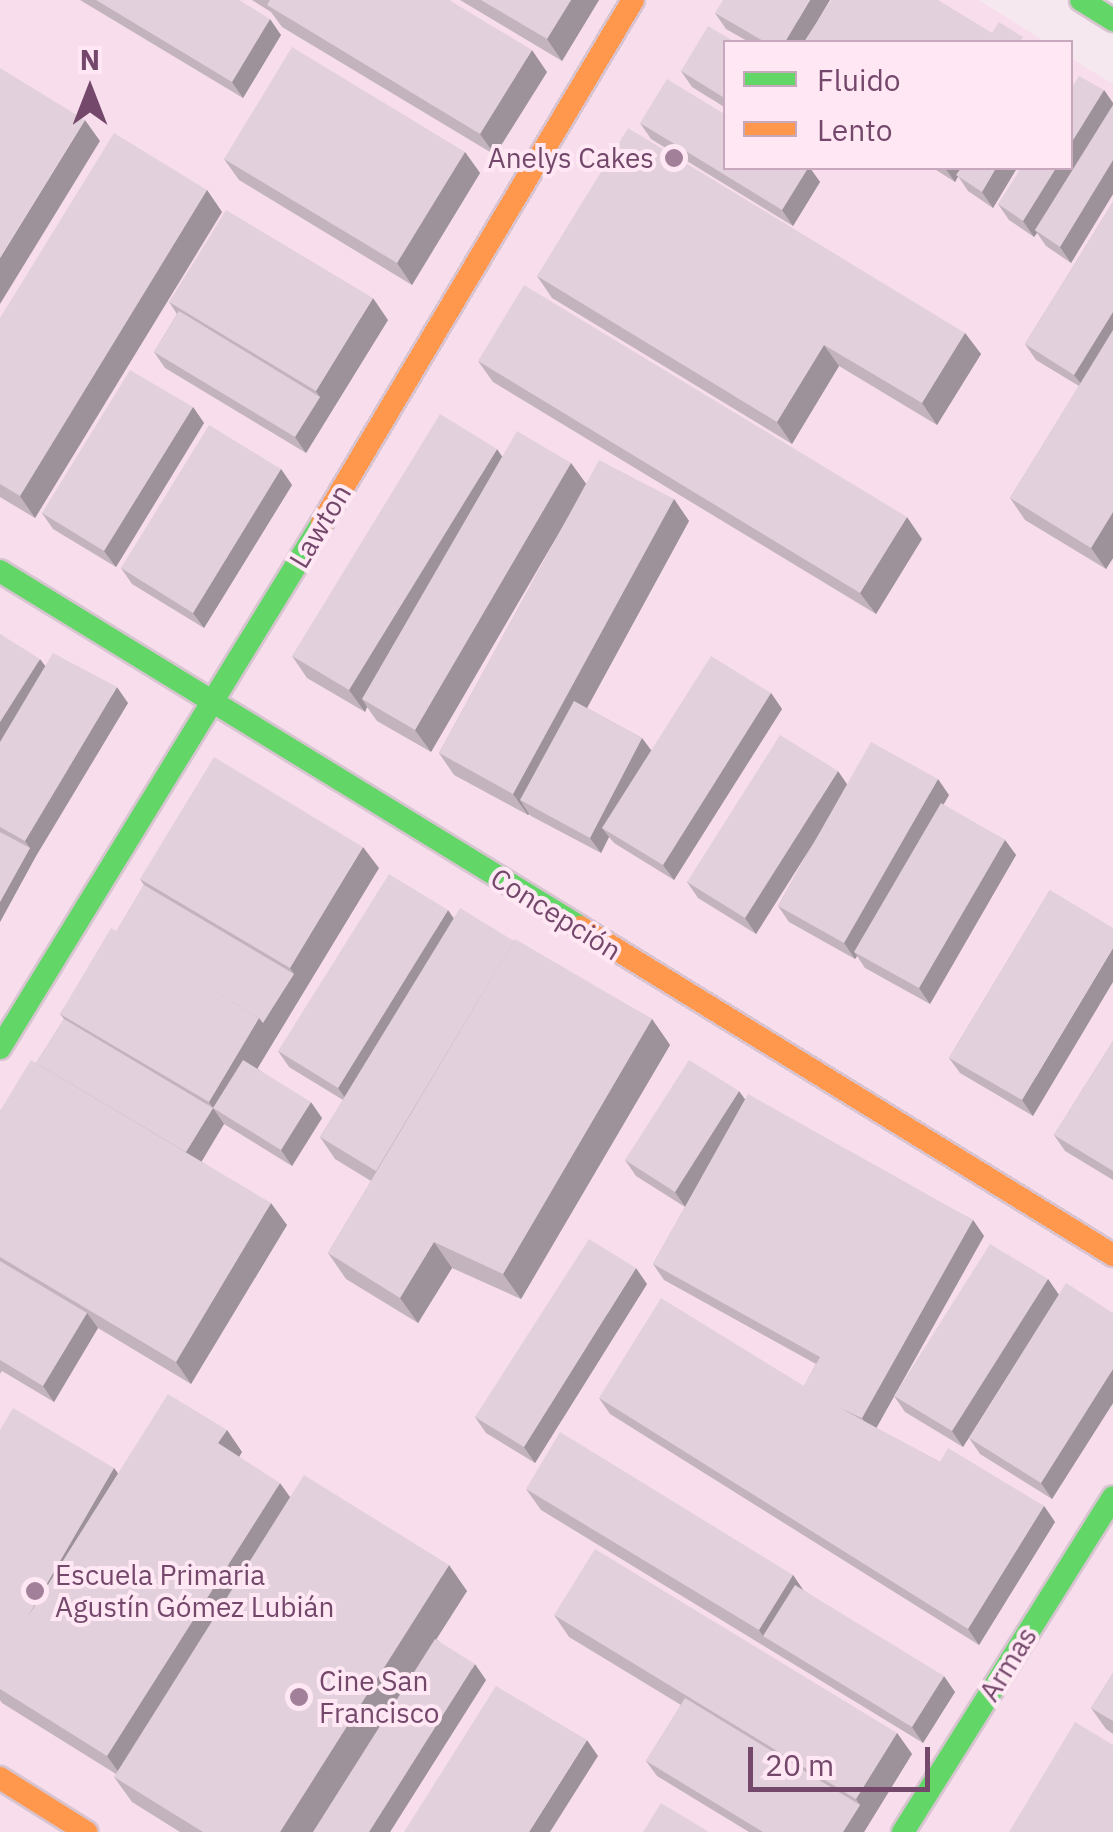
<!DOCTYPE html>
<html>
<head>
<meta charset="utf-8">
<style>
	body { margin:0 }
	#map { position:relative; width:1113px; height:1832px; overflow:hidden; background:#f6e8ef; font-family:"IBM Plex Sans",sans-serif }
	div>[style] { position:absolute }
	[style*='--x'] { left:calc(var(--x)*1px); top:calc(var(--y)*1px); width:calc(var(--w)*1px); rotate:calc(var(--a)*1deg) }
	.residential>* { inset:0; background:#f8deec }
	.roads { filter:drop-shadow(2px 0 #d7c4d0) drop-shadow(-2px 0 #d7c4d0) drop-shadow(0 2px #d7c4d0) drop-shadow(0 -2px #d7c4d0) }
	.fast>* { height:22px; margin:-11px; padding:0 11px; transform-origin:11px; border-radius:11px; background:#63d668 }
	.slow>* { height:22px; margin:-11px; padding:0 11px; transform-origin:11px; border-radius:11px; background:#ff974d }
	.wall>* { inset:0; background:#c2b3bd }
	.shaded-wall>* { inset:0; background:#9e929a }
	.building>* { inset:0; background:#e2d0dc }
	.dots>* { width:28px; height:28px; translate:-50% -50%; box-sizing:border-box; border:5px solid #ffe8f4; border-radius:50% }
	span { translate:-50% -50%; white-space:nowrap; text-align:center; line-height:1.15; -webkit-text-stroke:8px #ffe8f4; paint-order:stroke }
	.poi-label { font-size:28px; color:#74486b }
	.right { translate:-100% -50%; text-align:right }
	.left { translate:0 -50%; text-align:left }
	.street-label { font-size:28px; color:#74486b }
	.legend { position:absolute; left:723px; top:40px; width:350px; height:130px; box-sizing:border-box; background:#ffe8f4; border:2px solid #c7a8bd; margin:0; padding:12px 18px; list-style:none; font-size:30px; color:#74486b }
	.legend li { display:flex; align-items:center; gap:20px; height:50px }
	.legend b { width:50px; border:2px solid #c7a8bd }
	.north { position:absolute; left:40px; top:40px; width:100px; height:100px; -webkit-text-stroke:8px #ffe8f4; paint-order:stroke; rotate:0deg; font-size:28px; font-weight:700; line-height:40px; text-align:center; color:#74486b }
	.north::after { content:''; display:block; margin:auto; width:35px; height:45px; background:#74486b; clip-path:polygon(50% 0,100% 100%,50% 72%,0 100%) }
	.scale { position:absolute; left:748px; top:1747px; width:182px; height:45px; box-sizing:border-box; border:5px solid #74486b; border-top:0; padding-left:12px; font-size:30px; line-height:35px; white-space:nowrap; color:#74486b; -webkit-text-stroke:8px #ffe8f4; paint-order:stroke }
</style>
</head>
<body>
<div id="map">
	<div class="residential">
		<div style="clip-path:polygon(0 0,979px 0,1046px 42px,726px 42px,726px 168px,1070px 168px,1071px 58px,1113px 84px,1113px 1832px,0 1832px)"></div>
	</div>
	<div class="roads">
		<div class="fast">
			<div style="--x:1081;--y:0;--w:38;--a:32"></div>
			<div style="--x:0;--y:571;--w:681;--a:31.54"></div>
			<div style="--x:0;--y:1048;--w:616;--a:-58.48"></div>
			<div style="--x:903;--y:1832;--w:395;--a:-57.9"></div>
		</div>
		<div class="slow">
			<div style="--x:322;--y:523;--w:608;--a:-59.26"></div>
			<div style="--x:580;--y:927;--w:626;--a:31.61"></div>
			<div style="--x:0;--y:1778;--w:102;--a:32.1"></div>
		</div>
	</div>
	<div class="wall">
		<div style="clip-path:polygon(80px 0,239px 0,281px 35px,243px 98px)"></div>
		<div style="clip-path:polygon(252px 0,449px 0,547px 72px,495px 155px,282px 27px,271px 12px)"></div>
		<div style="clip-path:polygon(460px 0,599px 0,562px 61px)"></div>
		<div style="clip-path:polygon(715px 13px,992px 33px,1027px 42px,749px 42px,726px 29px)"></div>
		<div style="clip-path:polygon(726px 42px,726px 108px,692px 87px,681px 71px)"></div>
		<div style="clip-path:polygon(1104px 90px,1113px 103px,1113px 194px,1071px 263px,1046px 246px,1037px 233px,1034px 237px,1009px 220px,998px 204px)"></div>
		<div style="clip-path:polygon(640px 123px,726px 168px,810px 168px,820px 182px,793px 226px,651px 139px)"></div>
		<div style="clip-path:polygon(465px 152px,480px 173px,412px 285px,239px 180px,224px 159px)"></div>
		<div style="clip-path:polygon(933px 168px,1017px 168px,993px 208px,968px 191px,958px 176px,955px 182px)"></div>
		<div style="clip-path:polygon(207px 190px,222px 212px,35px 518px,0 497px,0 318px)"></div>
		<div style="clip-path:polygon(1113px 202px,1113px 558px,1106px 569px,1025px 520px,1010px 498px,1079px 386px,1036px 360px,1025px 344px)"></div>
		<div style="clip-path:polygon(537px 276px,965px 333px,981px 354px,937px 425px,839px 366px,792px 444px,552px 298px)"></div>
		<div style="clip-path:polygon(169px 302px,388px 320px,306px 453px,165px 368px,154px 352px,177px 314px)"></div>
		<div style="clip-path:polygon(478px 361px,922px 539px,876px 614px,493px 382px)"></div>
		<div style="clip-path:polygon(193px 407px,204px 423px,116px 567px,53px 529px,42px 513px)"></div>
		<div style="clip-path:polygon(502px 456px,571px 463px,586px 484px,674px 499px,689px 521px,587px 708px,642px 738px,651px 751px,771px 693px,782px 709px,674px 880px,614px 843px,609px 837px,601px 853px,531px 816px,529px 814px,528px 815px,454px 775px,439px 753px,573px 508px,431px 752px,377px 721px,367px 707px,365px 712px,307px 678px,292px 656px)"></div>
		<div style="clip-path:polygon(281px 469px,292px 485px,204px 628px,132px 584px,121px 568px)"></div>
		<div style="clip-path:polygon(0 634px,45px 666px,128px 703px,36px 856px,0 922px)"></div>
		<div style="clip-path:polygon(847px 785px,949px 795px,943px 805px,1005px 840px,1016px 855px,930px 1004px,865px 968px,857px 956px,855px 959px,789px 922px,778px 906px,818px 835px,756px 934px,698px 898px,687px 882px)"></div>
		<div style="clip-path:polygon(379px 868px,257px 1068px,322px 1118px,292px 1166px,224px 1124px,201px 1161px,287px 1225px,191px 1384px,98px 1328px,54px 1402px,2px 1371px,0 1374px,0 1111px,36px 1063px,64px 1019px,60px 1014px,116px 932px,144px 885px,140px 879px)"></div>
		<div style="clip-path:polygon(1050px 890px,1033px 1116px,960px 1073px,949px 1058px)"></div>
		<div style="clip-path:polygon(454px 918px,514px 941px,652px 1019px,670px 1045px,521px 1299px,452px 1268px,418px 1323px,346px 1279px,328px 1253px,371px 1181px,335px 1159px,320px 1137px,343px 1100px,289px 1067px,278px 1051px)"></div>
		<div style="clip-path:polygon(1113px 1041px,1113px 1180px,1065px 1151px,1054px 1135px)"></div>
		<div style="clip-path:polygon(745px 1099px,973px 1220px,984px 1236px,876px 1428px,940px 1462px,1044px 1506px,1055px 1522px,979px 1645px,610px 1414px,599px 1398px,804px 1386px,816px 1364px,664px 1280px,653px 1264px,685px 1207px,636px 1176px,625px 1160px)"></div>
		<div style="clip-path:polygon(1048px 1279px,1059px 1295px,963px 1447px,905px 1412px,894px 1396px)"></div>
		<div style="clip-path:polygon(647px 1284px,535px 1463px,486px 1433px,475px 1417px)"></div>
		<div style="clip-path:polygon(1113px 1313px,1113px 1403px,1052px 1499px,980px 1454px,969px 1438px)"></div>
		<div style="clip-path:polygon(0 1430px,114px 1468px,118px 1474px,227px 1430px,242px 1452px,239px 1457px,290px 1497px,467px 1591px,436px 1639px,486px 1680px,390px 1832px,180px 1832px,132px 1802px,114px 1777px,116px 1774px,2px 1703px,0 1700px)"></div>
		<div style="clip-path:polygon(526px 1489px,793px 1575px,803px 1590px,955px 1692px,923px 1743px,541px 1510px)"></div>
		<div style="clip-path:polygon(554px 1615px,897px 1733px,912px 1754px,864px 1832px,749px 1832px,657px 1776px,646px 1761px,681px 1705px,569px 1637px)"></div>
		<div style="clip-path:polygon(1113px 1673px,1113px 1734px,1106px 1729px,1091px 1708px)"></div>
	</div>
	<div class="shaded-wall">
		<div style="clip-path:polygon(571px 0,599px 0,562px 61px,547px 39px)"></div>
		<div style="clip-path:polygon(810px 0,830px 0,805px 42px,785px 42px)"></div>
		<div style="clip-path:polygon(270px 19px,281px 35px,243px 98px,232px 82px)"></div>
		<div style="clip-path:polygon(532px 50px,547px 72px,495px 155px,480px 134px)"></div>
		<div style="clip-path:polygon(1104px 90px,1113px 103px,1113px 110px,1035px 230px,1037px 233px,1034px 237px,1023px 221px,1056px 168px,1070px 168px,1070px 145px)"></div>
		<div style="clip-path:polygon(85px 120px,100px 141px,0 304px,0 258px)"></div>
		<div style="clip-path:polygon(465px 152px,480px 173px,412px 285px,397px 263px)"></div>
		<div style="clip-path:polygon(1113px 160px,1113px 194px,1071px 263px,1060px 247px)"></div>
		<div style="clip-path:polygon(808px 168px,810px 168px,820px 182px,793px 226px,782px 210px)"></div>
		<div style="clip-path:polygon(945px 168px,963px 168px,955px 182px)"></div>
		<div style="clip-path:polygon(996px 168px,1017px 168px,993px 208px,982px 192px)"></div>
		<div style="clip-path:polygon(207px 190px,222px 212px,35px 518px,20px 496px)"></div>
		<div style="clip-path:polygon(373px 298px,388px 320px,306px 453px,295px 437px,320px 397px,316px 391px)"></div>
		<div style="clip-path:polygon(1113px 312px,1113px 346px,1086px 390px,1074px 375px)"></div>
		<div style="clip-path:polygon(965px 333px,981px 354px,937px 425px,922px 403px)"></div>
		<div style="clip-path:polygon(824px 345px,839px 366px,792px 444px,777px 422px)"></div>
		<div style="clip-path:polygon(193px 407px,204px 423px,116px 567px,104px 551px)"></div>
		<div style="clip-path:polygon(497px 449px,512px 471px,362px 699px,367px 707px,365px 712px,349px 690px)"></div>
		<div style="clip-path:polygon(571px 463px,587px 485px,431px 752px,415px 730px)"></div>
		<div style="clip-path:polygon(281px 469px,292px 485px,204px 628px,193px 613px)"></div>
		<div style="clip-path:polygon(674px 499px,689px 521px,533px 807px,520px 800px,529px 814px,528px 815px,513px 794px)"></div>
		<div style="clip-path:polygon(1113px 512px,1113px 558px,1106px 569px,1091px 548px)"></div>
		<div style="clip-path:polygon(907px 517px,922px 539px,876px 614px,860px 593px)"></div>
		<div style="clip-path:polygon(40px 659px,52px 675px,0 756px,0 722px)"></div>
		<div style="clip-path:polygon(117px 687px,128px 703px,36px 856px,0 922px,0 902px,30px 848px,25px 841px)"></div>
		<div style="clip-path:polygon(771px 693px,782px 709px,674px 880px,663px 865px)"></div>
		<div style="clip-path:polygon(642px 738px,654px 754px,602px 828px,609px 837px,601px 853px,590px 838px)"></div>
		<div style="clip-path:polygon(838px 771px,849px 787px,756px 934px,745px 918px)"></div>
		<div style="clip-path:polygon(938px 779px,949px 795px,858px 954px,854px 952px,857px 956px,855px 959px,844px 943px)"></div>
		<div style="clip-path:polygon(1005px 840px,1016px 855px,930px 1004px,919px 988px)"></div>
		<div style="clip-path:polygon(363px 847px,379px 868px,228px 1117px,213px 1108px,209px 1102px,259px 1018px,294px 974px,290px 968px)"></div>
		<div style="clip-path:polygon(448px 910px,459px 926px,349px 1103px,338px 1088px)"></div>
		<div style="clip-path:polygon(1113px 948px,1113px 982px,1033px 1116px,1022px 1100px)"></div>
		<div style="clip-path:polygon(652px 1019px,670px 1045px,521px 1299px,503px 1274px)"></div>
		<div style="clip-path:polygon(739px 1091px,750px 1106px,686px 1208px,675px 1192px)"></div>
		<div style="clip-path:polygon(311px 1102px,322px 1118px,292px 1166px,281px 1150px)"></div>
		<div style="clip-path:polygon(213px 1108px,224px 1124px,196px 1171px,184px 1155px)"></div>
		<div style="clip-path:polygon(271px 1203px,287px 1225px,191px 1384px,176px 1362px)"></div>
		<div style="clip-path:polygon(973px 1220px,984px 1236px,873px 1434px,862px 1418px)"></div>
		<div style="clip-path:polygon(434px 1242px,452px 1268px,418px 1323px,400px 1298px)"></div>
		<div style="clip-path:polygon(636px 1268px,647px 1284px,535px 1463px,524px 1447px)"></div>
		<div style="clip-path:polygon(1048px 1279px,1059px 1295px,963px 1447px,952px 1431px)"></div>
		<div style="clip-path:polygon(87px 1313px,98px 1328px,54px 1402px,43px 1386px)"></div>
		<div style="clip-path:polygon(1113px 1369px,1113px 1403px,1052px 1499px,1041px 1483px)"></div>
		<div style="clip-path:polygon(227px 1430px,242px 1452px,234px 1465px,218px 1443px)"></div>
		<div style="clip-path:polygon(114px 1468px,130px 1490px,27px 1618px)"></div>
		<div style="clip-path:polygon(280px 1483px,295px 1504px,122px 1777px,107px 1756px)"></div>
		<div style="clip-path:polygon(1044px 1506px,1055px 1522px,979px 1645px,968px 1629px)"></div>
		<div style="clip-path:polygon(449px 1565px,467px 1591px,314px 1832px,280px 1832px)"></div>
		<div style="clip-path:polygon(793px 1575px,808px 1597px,763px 1636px,759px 1630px)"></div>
		<div style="clip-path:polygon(475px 1664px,486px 1680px,390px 1832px,369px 1832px)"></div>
		<div style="clip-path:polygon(944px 1676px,955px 1692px,923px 1743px,912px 1727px)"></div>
		<div style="clip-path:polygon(897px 1733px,912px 1754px,864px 1832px,843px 1832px,860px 1805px,856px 1799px)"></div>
		<div style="clip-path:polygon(587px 1740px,598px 1756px,550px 1832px,529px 1832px)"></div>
	</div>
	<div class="building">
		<div style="clip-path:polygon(96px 0,239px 0,270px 19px,232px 82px)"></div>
		<div style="clip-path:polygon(270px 0,449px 0,532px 50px,480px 134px,267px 5px)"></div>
		<div style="clip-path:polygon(481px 0,571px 0,547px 39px)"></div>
		<div style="clip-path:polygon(723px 0,810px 0,785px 42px,765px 42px,715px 13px)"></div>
		<div style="clip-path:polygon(831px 0,938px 0,992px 33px,999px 22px,1023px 37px,1020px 42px,804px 42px)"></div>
		<div style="clip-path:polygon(708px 26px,735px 42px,726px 42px,726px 99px,681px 71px)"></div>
		<div style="clip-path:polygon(292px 47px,465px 152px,397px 263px,224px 159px)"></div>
		<div style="clip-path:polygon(0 68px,85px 120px,0 258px)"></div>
		<div style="clip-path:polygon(1079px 76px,1104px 90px,1070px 145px,1070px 90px)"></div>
		<div style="clip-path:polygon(667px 79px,726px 115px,726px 168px,808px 168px,782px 210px,640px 123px)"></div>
		<div style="clip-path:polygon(1113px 105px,1113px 160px,1060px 247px,1035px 230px)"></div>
		<div style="clip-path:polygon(628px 128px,965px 333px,922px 403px,824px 345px,777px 422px,537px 276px)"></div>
		<div style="clip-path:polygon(114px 133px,207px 190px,20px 496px,0 484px,0 318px)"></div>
		<div style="clip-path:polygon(961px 168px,996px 168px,982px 192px,956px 175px)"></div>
		<div style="clip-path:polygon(1021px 168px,1056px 168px,1023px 221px,998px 204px)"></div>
		<div style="clip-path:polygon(1113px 202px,1113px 312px,1074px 375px,1025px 344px)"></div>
		<div style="clip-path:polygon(226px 210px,373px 298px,316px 391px,169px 302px)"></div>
		<div style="clip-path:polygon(524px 285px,907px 517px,860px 593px,478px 361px)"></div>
		<div style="clip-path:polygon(179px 311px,320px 397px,295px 437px,154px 352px)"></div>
		<div style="clip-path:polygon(1113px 330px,1113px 512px,1091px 548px,1010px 498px)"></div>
		<div style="clip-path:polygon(130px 370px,193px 407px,104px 551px,42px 513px)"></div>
		<div style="clip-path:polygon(440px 414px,497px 449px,349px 690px,292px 656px)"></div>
		<div style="clip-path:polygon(209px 425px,281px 469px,193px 613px,121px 568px)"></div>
		<div style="clip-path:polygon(517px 431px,571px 463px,415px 730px,362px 699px)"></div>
		<div style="clip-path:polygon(599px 460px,674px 499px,513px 794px,439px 753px)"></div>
		<div style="clip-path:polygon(0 634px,40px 659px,0 722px)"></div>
		<div style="clip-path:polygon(53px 653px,117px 687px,25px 841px,0 827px,0 742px)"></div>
		<div style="clip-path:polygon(711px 656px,771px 693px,663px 865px,602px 828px)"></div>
		<div style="clip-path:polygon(574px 701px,642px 738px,590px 838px,520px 800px)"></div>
		<div style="clip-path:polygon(780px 735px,838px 771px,745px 918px,687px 882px)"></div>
		<div style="clip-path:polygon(871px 742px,938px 779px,844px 943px,778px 906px)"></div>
		<div style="clip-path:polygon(214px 757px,363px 847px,290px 968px,140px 879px)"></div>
		<div style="clip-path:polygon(941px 803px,1005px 840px,919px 988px,854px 952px)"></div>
		<div style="clip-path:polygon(0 832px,30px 848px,0 902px)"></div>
		<div style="clip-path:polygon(389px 874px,448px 910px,338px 1088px,278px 1051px)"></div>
		<div style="clip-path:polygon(144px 885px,294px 974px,263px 1023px,259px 1018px,116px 932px)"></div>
		<div style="clip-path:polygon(1050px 890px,1113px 928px,1113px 948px,1022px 1100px,949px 1058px)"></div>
		<div style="clip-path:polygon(460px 908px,514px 941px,376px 1171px,320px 1137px)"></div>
		<div style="clip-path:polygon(111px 928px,259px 1018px,209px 1102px,60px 1014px)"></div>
		<div style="clip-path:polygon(515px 939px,652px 1019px,503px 1274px,434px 1242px,400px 1298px,328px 1253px)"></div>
		<div style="clip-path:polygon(64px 1019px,213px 1108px,186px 1152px,36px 1063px)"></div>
		<div style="clip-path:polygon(1113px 1041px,1113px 1171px,1054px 1135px)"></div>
		<div style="clip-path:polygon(31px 1060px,271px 1203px,176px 1362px,0 1257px,0 1111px)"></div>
		<div style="clip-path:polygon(243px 1060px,311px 1102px,281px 1150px,213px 1108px)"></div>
		<div style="clip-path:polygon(689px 1060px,739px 1091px,675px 1192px,625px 1160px)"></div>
		<div style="clip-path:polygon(748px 1094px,973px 1220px,862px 1418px,840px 1408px,940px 1462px,948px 1448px,1044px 1506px,968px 1629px,599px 1398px,661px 1298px,804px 1386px,820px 1357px,653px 1264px)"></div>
		<div style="clip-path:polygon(589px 1239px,636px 1268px,524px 1447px,475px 1417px)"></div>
		<div style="clip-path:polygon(990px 1244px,1048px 1279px,952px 1431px,894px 1396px)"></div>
		<div style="clip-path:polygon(0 1261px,87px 1313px,43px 1386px,0 1360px)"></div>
		<div style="clip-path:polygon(1066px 1283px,1113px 1313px,1113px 1369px,1041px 1483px,969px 1438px)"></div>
		<div style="clip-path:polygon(168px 1394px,227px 1430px,218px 1443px,280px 1483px,107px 1756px,0 1689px,0 1430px,13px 1408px,114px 1468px,27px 1618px)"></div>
		<div style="clip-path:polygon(560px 1432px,793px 1575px,759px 1630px,526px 1489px)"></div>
		<div style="clip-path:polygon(304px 1475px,449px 1565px,280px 1832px,203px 1832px,114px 1777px)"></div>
		<div style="clip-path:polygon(595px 1549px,897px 1733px,856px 1799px,554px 1615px)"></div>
		<div style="clip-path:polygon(795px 1585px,944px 1676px,912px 1727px,763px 1636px)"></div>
		<div style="clip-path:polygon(435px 1639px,475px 1664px,369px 1832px,313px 1832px)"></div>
		<div style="clip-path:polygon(1113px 1673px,1113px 1721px,1091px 1708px)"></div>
		<div style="clip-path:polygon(496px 1686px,587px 1740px,529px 1832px,404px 1832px)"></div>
		<div style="clip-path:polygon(685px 1698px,860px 1805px,843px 1832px,763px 1832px,646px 1761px)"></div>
		<div style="clip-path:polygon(1075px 1722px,1113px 1745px,1113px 1832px,1009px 1832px)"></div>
		<div style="clip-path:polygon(661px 1803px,709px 1832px,643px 1832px)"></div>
	</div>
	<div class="dots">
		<div style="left:674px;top:158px;background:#a28099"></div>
		<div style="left:35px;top:1591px;background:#a28099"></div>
		<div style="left:299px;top:1697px;background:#a28099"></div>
	</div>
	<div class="poi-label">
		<span class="right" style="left:654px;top:158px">Anelys Cakes</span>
		<span class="left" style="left:55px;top:1591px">Escuela Primaria<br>Agustín Gómez Lubián</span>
		<span class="left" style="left:319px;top:1697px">Cine San<br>Francisco</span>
	</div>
	<div class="street-label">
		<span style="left:320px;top:526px;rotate:-59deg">Lawton</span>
		<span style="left:556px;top:914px;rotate:32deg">Concepción</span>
		<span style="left:1008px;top:1664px;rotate:-58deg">Armas</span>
	</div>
	<ul class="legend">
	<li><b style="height:12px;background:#63d668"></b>Fluido</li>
	<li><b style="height:12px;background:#ff974d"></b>Lento</li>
	</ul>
	<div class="north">N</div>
	<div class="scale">20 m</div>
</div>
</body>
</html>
